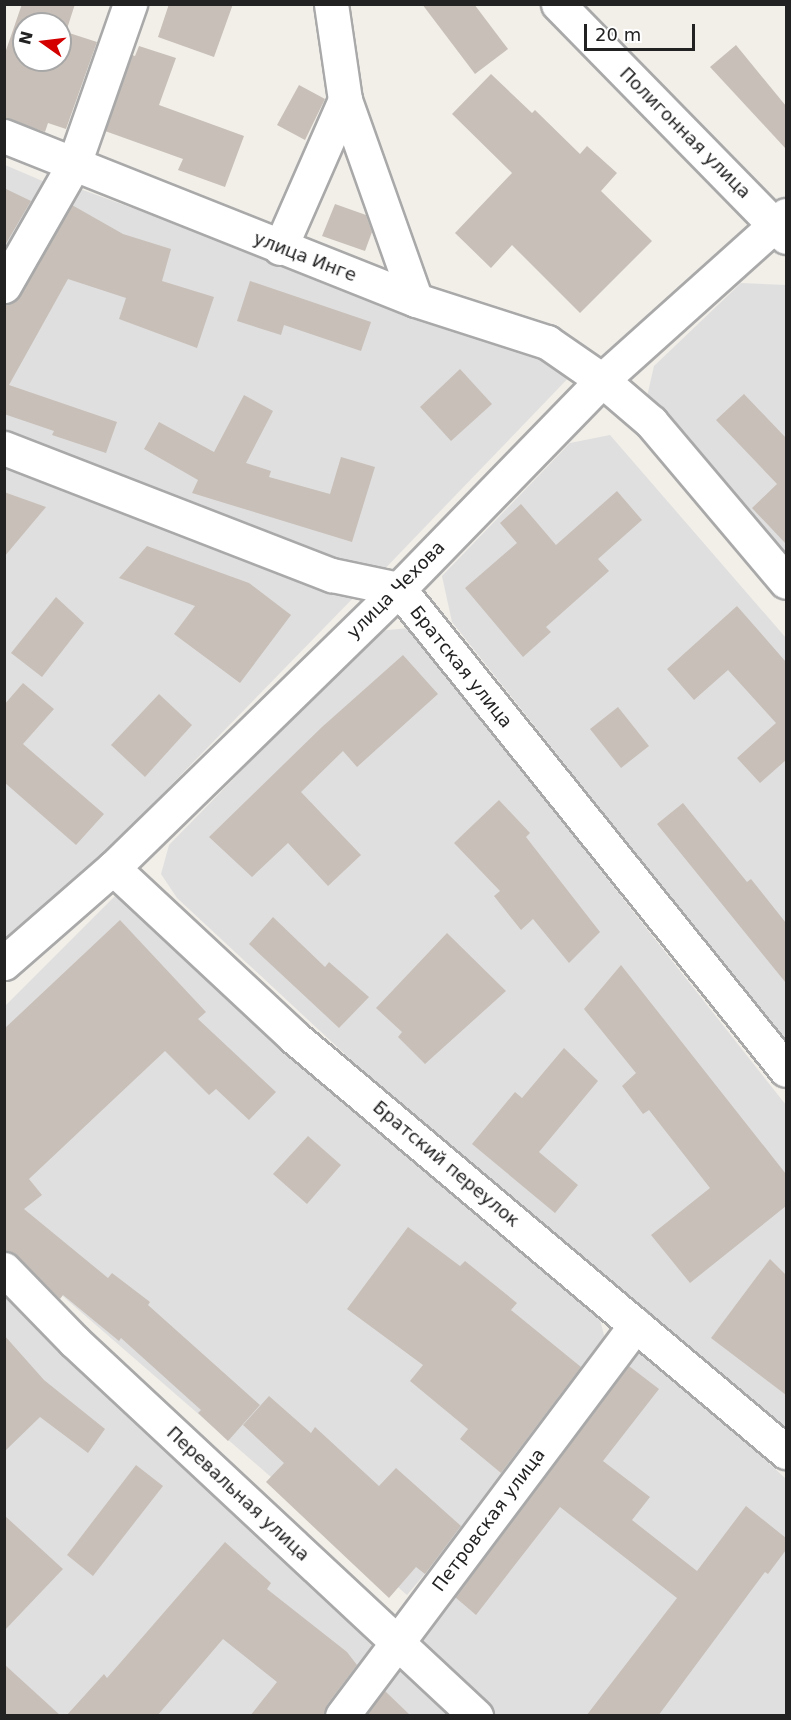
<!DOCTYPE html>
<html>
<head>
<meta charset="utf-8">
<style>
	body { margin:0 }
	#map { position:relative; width:791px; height:1720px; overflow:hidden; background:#f2efe9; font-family:"DejaVu Sans",sans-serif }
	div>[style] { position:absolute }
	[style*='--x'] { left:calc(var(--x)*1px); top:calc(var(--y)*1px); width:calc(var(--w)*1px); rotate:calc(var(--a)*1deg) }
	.residential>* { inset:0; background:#e0dfdf }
	.building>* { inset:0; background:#c7bfb8 }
	.roads { filter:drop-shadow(2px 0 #a9a9a9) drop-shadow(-2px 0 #a9a9a9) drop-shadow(0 2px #a9a9a9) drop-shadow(0 -2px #a9a9a9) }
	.minor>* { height:33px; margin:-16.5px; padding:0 16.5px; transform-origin:16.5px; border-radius:16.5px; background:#fff }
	span { translate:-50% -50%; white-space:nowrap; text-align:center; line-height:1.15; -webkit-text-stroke:5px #fff; paint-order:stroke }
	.street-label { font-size:18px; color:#222 }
	.frame { position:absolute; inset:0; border:6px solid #222; pointer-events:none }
	.north { position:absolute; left:12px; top:12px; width:60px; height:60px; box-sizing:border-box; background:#fff; border:2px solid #a7a7a7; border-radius:50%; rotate:284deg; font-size:16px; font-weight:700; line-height:24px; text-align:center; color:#222 }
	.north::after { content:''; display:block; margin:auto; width:21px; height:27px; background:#d40000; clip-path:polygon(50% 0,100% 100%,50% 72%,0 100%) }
	.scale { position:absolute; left:584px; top:24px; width:111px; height:27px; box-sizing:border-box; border:3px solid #222; border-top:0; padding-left:8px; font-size:18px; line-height:21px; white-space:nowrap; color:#222; -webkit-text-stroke:4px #fff; paint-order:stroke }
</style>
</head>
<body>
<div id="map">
	<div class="residential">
		<div style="clip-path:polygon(5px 165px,52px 185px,5px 266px)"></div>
		<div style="clip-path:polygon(72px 186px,576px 370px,375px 579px,5px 439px,5px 301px)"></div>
		<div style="clip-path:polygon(741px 283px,786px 285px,786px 568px,646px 401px,654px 366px)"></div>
		<div style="clip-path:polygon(610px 435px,786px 638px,786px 1043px,452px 622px,442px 576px,570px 443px)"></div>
		<div style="clip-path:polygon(5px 460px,358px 593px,102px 856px,5px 946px)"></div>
		<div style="clip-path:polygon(409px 628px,786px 1105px,786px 1428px,477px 1177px,177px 898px,161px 874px,169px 845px,378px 631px)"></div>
		<div style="clip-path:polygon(115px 896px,600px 1320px,609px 1354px,407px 1595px,5px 1246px,5px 1006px)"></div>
		<div style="clip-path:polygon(4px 1277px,373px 1647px,318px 1715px,5px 1715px)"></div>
		<div style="clip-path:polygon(634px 1338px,786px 1479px,786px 1715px,496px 1715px,411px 1635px)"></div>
		<div style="clip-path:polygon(400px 1664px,452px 1716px,360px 1716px)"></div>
	</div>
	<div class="building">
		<div style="clip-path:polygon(evenodd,22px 4px,75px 4px,66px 32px,97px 42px,66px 129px,48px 123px,45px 132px,4px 118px,4px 56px,22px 4px,24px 24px,60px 24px,60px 60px,24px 60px,24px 24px)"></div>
		<div style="clip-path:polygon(169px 4px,233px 4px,214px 57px,158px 37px)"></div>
		<div style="clip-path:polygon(422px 4px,474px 4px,508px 49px,475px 74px)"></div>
		<div style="clip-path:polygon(736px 45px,786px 106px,786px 149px,710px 67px)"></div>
		<div style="clip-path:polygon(139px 46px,176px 58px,159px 105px,244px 136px,225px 187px,178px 170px,183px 159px,105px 131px,132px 55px,135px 56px)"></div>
		<div style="clip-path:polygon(491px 74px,532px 113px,535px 110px,580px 154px,587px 146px,617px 173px,601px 191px,652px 241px,580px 313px,512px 245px,491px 268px,455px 233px,512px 173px,452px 114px)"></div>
		<div style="clip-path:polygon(299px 85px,325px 99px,305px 140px,277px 125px)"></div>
		<div style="clip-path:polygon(4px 188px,31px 201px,4px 247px)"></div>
		<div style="clip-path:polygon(335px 204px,366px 215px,372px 232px,365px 251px,322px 236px)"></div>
		<div style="clip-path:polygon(72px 205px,123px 234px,171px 249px,162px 281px,214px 297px,197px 348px,119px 319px,126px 298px,68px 279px,9px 385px,117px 422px,106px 453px,52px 435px,54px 431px,4px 414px,4px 305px,14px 302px,20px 295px)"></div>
		<div style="clip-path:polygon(250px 281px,371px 322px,361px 351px,284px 325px,281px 335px,237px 321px)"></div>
		<div style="clip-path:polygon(460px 369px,492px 404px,451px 441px,420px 407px)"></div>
		<div style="clip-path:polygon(744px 394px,786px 438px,786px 544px,752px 508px,777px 484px,716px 420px)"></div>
		<div style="clip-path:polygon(244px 395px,273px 411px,246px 463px,271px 471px,269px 477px,330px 494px,341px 457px,375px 467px,352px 542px,192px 493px,198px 480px,144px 449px,159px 422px,214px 452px)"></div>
		<div style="clip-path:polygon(617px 491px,642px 520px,598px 559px,609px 571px,546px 627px,551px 632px,523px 657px,465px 588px,517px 543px,500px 523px,521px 504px,556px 545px)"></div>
		<div style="clip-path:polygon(4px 492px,46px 507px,4px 557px)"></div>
		<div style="clip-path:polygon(147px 546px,249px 583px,291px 615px,240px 683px,174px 634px,195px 606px,119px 578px)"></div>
		<div style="clip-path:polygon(56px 597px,84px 623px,42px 677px,11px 653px)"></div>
		<div style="clip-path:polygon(737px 606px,786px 662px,786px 760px,760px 783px,737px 758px,776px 723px,728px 670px,694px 700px,667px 669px)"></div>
		<div style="clip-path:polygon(403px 655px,438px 694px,357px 767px,343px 751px,301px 792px,361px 855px,328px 886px,288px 843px,252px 877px,209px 837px,322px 727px)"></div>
		<div style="clip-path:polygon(23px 683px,54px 709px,23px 744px,104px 814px,76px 845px,4px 782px,4px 705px)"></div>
		<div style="clip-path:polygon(159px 694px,192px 725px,145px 777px,111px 745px)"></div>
		<div style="clip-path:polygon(618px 707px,649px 746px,621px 768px,590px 729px)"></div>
		<div style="clip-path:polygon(499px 800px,530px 833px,526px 837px,600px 932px,569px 963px,533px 919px,521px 930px,494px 896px,500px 891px,454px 843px)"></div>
		<div style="clip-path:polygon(683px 803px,747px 882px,751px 879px,786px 923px,786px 983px,657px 824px)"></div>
		<div style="clip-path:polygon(273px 917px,325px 967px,329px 962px,369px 997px,339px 1028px,249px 944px)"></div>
		<div style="clip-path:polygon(120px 920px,206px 1012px,198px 1019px,276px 1092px,249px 1120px,216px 1089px,209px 1095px,165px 1051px,29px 1179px,42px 1195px,24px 1209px,108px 1278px,112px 1273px,150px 1302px,148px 1305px,260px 1405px,228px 1441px,198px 1413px,201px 1410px,121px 1338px,119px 1341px,63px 1295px,60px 1299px,17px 1256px,4px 1251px,4px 1029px)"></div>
		<div style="clip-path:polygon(447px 933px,506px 991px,425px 1064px,398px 1037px,402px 1032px,376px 1008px)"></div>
		<div style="clip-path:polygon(621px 965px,786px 1174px,786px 1206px,690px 1283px,651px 1235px,710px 1188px,649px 1110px,643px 1114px,622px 1086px,636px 1073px,584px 1009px)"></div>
		<div style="clip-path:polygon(564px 1048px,598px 1081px,539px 1152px,578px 1185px,555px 1213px,472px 1144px,515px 1092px,522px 1098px)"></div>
		<div style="clip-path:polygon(308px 1136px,341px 1165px,307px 1204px,273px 1174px)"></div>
		<div style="clip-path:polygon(408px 1227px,460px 1266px,465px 1261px,517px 1303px,511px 1310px,581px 1367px,501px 1473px,460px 1439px,468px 1429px,410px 1381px,423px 1365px,347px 1309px)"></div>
		<div style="clip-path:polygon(770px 1259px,786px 1275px,786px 1395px,711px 1338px)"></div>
		<div style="clip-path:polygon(4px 1335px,44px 1380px,105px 1429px,88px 1453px,40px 1417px,4px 1452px)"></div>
		<div style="clip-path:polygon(629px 1366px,659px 1389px,603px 1461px,650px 1497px,632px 1520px,697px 1571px,746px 1506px,786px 1538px,786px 1550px,768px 1574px,765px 1572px,658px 1716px,586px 1716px,677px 1598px,560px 1507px,476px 1615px,455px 1597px)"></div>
		<div style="clip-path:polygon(269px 1396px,311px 1433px,315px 1427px,379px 1486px,396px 1468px,461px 1526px,425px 1574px,416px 1567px,389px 1598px,266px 1482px,284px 1463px,243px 1425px)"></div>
		<div style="clip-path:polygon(136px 1465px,163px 1486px,93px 1576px,67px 1555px)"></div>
		<div style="clip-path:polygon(4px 1515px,63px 1569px,4px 1631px)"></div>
		<div style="clip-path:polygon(225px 1542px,271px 1583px,267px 1589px,347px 1652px,357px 1665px,327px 1705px,324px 1716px,250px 1716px,277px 1682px,223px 1639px,157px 1716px,66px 1716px,104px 1674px,107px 1678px)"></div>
		<div style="clip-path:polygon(4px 1664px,61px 1716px,4px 1716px)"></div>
		<div style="clip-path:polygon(385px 1691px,411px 1716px,366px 1716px)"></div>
	</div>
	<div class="roads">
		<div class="minor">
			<div style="--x:331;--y:4;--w:97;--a:81.7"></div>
			<div style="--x:345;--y:100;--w:212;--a:70.5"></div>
			<div style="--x:558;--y:4;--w:326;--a:45.6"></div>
			<div style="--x:4;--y:136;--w:443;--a:21.7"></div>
			<div style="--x:416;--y:300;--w:138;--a:17.8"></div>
			<div style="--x:547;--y:342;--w:67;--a:34.6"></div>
			<div style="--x:602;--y:380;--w:65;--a:40.6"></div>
			<div style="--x:651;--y:422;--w:209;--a:49.8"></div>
			<div style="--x:280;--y:248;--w:162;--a:-66.3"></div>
			<div style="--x:4;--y:286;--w:141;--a:-60.2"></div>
			<div style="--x:74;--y:164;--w:170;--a:-70.7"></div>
			<div style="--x:4;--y:448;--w:352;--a:21.2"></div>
			<div style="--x:332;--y:575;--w:68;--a:11.8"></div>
			<div style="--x:399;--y:589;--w:617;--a:51.18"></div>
			<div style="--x:113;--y:868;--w:248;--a:43"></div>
			<div style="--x:294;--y:1037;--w:644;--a:40.15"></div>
			<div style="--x:4;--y:963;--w:145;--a:-41.1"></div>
			<div style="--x:113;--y:868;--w:400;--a:-44.3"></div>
			<div style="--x:399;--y:589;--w:291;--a:-45.8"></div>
			<div style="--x:602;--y:380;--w:247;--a:-41.9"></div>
			<div style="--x:4;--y:1269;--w:100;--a:45.8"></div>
			<div style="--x:74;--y:1341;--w:550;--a:43.01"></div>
			<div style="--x:342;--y:1716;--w:489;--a:-53.1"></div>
		</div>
	</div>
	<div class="street-label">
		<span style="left:685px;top:133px;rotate:45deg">Полигонная улица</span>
		<span style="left:305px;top:257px;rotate:21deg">улица Инге</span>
		<span style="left:396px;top:590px;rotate:-45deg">улица Чехова</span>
		<span style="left:461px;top:667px;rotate:51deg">Братская улица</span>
		<span style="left:446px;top:1164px;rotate:40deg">Братский переулок</span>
		<span style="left:238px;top:1494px;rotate:43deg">Перевальная улица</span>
		<span style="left:489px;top:1520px;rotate:-53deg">Петровская улица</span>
	</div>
	<div class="frame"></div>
	<div class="north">N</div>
	<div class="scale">20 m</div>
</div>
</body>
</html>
